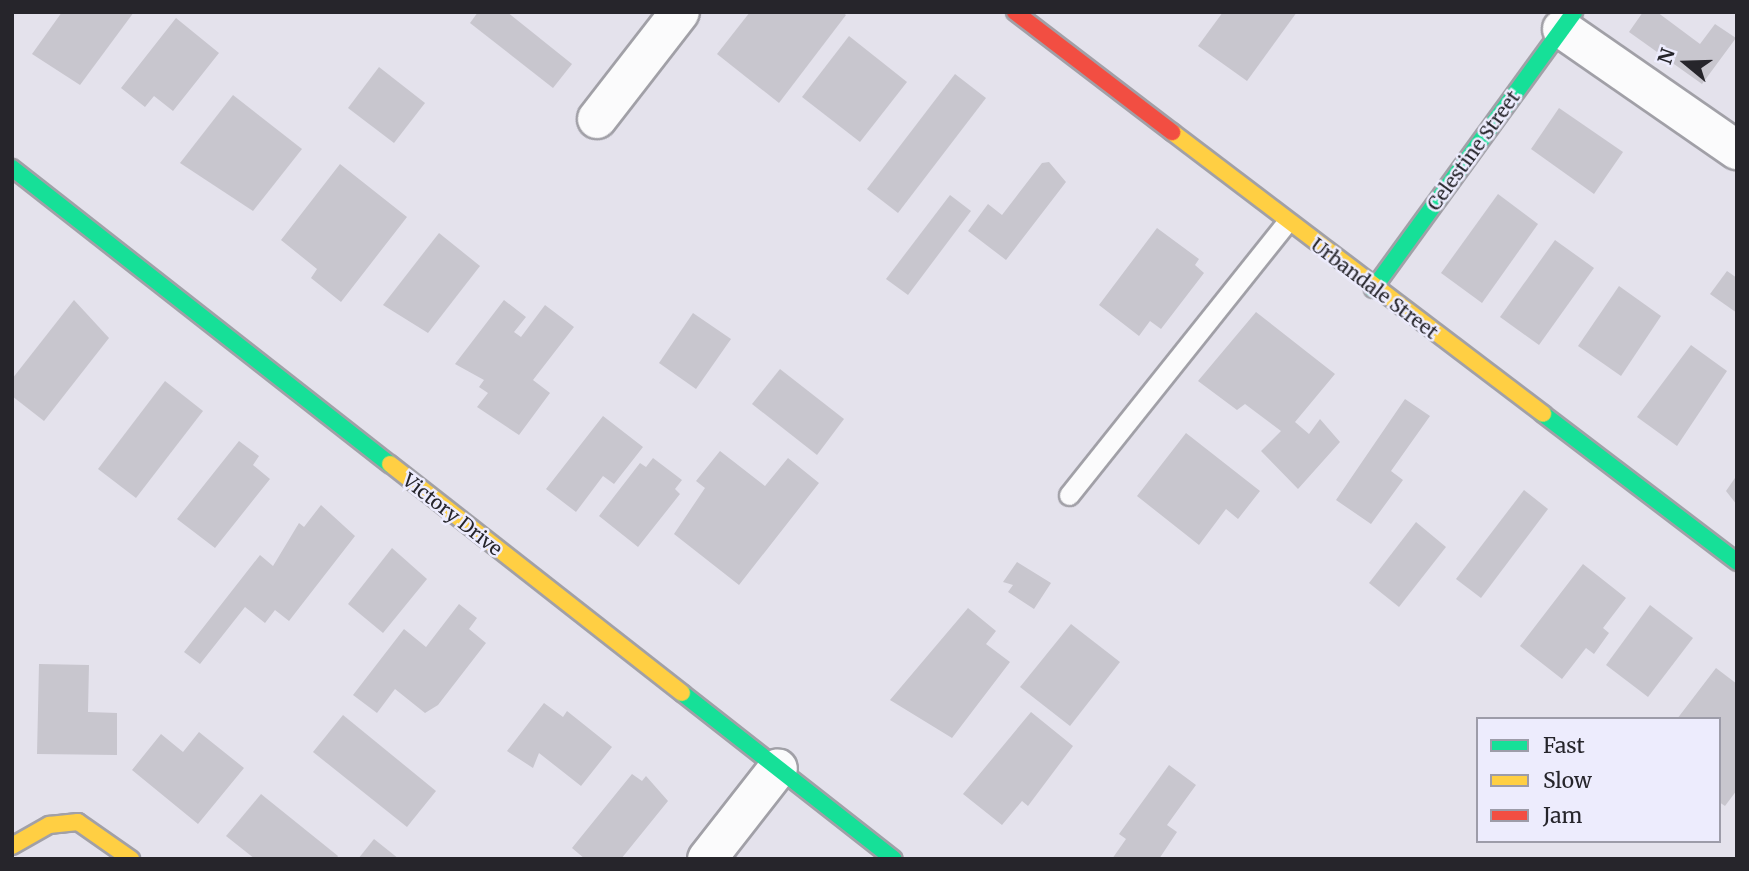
<!DOCTYPE html>
<html>
<head>
<meta charset="utf-8">
<style>
	body { margin:0 }
	#map { position:relative; width:1749px; height:871px; overflow:hidden; background:#e4e2ec; font-family:Merriweather,serif }
	div>[style] { position:absolute }
	[style*='--x'] { left:calc(var(--x)*1px); top:calc(var(--y)*1px); width:calc(var(--w)*1px); rotate:calc(var(--a)*1deg) }
	.building>* { inset:0; background:#c8c6ce }
	.roads { filter:drop-shadow(2px 0 #a1a0a7) drop-shadow(-2px 0 #a1a0a7) drop-shadow(0 2px #a1a0a7) drop-shadow(0 -2px #a1a0a7) }
	.lane>* { height:19px; margin:-9.5px; padding:0 9.5px; transform-origin:9.5px; border-radius:9.5px; background:#fbfbfc }
	.street>* { height:38px; margin:-19px; padding:0 19px; transform-origin:19px; border-radius:19px; background:#fbfbfc }
	.fast>* { height:16px; margin:-8px; padding:0 8px; transform-origin:8px; border-radius:8px; background:#16e098 }
	.slow>* { height:16px; margin:-8px; padding:0 8px; transform-origin:8px; border-radius:8px; background:#ffcf43 }
	.jam>* { height:16px; margin:-8px; padding:0 8px; transform-origin:8px; border-radius:8px; background:#f24e42 }
	span { translate:-50% -50%; white-space:nowrap; text-align:center; line-height:1.15; -webkit-text-stroke:5px #edecfd; paint-order:stroke }
	.street-label { font-size:19px; color:#26252b }
	.frame { position:absolute; inset:0; border:14px solid #26252b; pointer-events:none }
	.legend { position:absolute; left:1476px; top:717px; width:245px; height:126px; box-sizing:border-box; background:#edecfd; border:2px solid #9d9ca9; margin:0; padding:9px 12px; list-style:none; font-size:21px; color:#26252b }
	.legend li { display:flex; align-items:center; gap:14px; height:35px }
	.legend b { width:35px; border:2px solid #9d9ca9 }
	.north { position:absolute; left:1651px; top:28px; width:70px; height:70px; -webkit-text-stroke:5px #edecfd; paint-order:stroke; rotate:289deg; font-size:19px; font-weight:700; line-height:28px; text-align:center; color:#26252b }
	.north::after { content:''; display:block; margin:auto; width:24px; height:32px; background:#26252b; clip-path:polygon(50% 0,100% 100%,50% 72%,0 100%) }
</style>
</head>
<body>
<div id="map">
	<div class="building">
		<div style="clip-path:polygon(62px 12px,134px 12px,80px 85px,32px 54px)"></div>
		<div style="clip-path:polygon(478px 12px,507px 12px,572px 64px,553px 88px,470px 23px)"></div>
		<div style="clip-path:polygon(750px 12px,842px 12px,846px 15px,779px 103px,717px 54px)"></div>
		<div style="clip-path:polygon(1223px 12px,1297px 12px,1247px 81px,1198px 46px)"></div>
		<div style="clip-path:polygon(1643px 12px,1657px 12px,1700px 44px,1715px 24px,1736px 38px,1702px 84px,1629px 32px)"></div>
		<div style="clip-path:polygon(176px 18px,219px 53px,173px 111px,154px 96px,145px 107px,121px 88px)"></div>
		<div style="clip-path:polygon(849px 36px,907px 82px,860px 142px,802px 97px)"></div>
		<div style="clip-path:polygon(379px 67px,425px 103px,394px 143px,348px 108px)"></div>
		<div style="clip-path:polygon(955px 74px,986px 98px,898px 213px,867px 189px)"></div>
		<div style="clip-path:polygon(233px 95px,302px 149px,253px 211px,180px 163px)"></div>
		<div style="clip-path:polygon(1559px 108px,1623px 152px,1594px 194px,1531px 149px)"></div>
		<div style="clip-path:polygon(1049px 162px,1066px 182px,1006px 260px,968px 231px,988px 204px,1002px 215px,1042px 163px)"></div>
		<div style="clip-path:polygon(340px 164px,407px 217px,341px 302px,311px 278px,317px 269px,281px 240px)"></div>
		<div style="clip-path:polygon(1498px 194px,1538px 224px,1482px 303px,1441px 273px)"></div>
		<div style="clip-path:polygon(950px 195px,971px 211px,908px 295px,886px 279px)"></div>
		<div style="clip-path:polygon(1157px 228px,1199px 259px,1195px 265px,1204px 273px,1161px 329px,1150px 321px,1139px 336px,1099px 305px)"></div>
		<div style="clip-path:polygon(439px 233px,480px 266px,428px 333px,383px 305px)"></div>
		<div style="clip-path:polygon(1555px 240px,1594px 268px,1539px 345px,1500px 317px)"></div>
		<div style="clip-path:polygon(1727px 271px,1737px 278px,1737px 313px,1710px 294px)"></div>
		<div style="clip-path:polygon(1619px 286px,1661px 316px,1621px 376px,1578px 346px)"></div>
		<div style="clip-path:polygon(74px 300px,109px 338px,44px 421px,12px 396px,12px 379px)"></div>
		<div style="clip-path:polygon(504px 300px,526px 317px,514px 332px,521px 337px,545px 305px,574px 327px,533px 380px,550px 393px,519px 435px,477px 407px,488px 393px,479px 387px,484px 380px,455px 364px)"></div>
		<div style="clip-path:polygon(1256px 312px,1335px 374px,1295px 422px,1309px 434px,1320px 419px,1340px 442px,1298px 489px,1261px 451px,1281px 431px,1245px 404px,1237px 410px,1198px 381px)"></div>
		<div style="clip-path:polygon(693px 313px,731px 339px,696px 389px,659px 363px)"></div>
		<div style="clip-path:polygon(1691px 345px,1727px 371px,1677px 446px,1637px 417px)"></div>
		<div style="clip-path:polygon(780px 369px,844px 419px,817px 455px,752px 404px)"></div>
		<div style="clip-path:polygon(165px 381px,203px 411px,136px 498px,98px 469px)"></div>
		<div style="clip-path:polygon(1405px 399px,1430px 416px,1391px 471px,1403px 480px,1371px 524px,1336px 500px)"></div>
		<div style="clip-path:polygon(603px 416px,643px 447px,614px 484px,603px 476px,576px 512px,546px 489px)"></div>
		<div style="clip-path:polygon(1186px 433px,1260px 491px,1238px 519px,1226px 509px,1199px 545px,1137px 496px)"></div>
		<div style="clip-path:polygon(239px 441px,259px 456px,253px 465px,270px 479px,215px 548px,177px 519px)"></div>
		<div style="clip-path:polygon(720px 451px,765px 486px,788px 458px,819px 483px,739px 585px,674px 534px,705px 488px,696px 481px)"></div>
		<div style="clip-path:polygon(653px 458px,682px 480px,675px 489px,680px 494px,638px 547px,599px 516px,640px 463px,646px 467px)"></div>
		<div style="clip-path:polygon(1737px 475px,1737px 505px,1726px 491px)"></div>
		<div style="clip-path:polygon(1524px 490px,1548px 509px,1481px 598px,1456px 579px)"></div>
		<div style="clip-path:polygon(321px 505px,355px 536px,289px 621px,275px 610px,265px 623px,245px 607px,200px 664px,184px 652px,260px 555px,273px 566px,299px 523px,304px 527px)"></div>
		<div style="clip-path:polygon(1416px 522px,1446px 547px,1399px 607px,1369px 583px)"></div>
		<div style="clip-path:polygon(392px 548px,427px 579px,383px 633px,348px 604px)"></div>
		<div style="clip-path:polygon(1017px 562px,1051px 583px,1034px 609px,1008px 592px,1013px 585px,1003px 582px)"></div>
		<div style="clip-path:polygon(1583px 564px,1626px 598px,1603px 628px,1609px 633px,1594px 654px,1586px 648px,1562px 679px,1520px 646px)"></div>
		<div style="clip-path:polygon(459px 604px,477px 618px,469px 629px,486px 643px,438px 705px,425px 713px,395px 689px,377px 713px,353px 695px,404px 629px,426px 647px)"></div>
		<div style="clip-path:polygon(1650px 605px,1693px 638px,1648px 697px,1606px 665px)"></div>
		<div style="clip-path:polygon(968px 608px,996px 631px,986px 644px,1010px 662px,952px 738px,890px 700px)"></div>
		<div style="clip-path:polygon(1071px 624px,1120px 662px,1070px 726px,1020px 687px)"></div>
		<div style="clip-path:polygon(39px 664px,89px 665px,88px 712px,117px 713px,117px 755px,37px 754px)"></div>
		<div style="clip-path:polygon(1716px 668px,1737px 684px,1737px 790px,1725px 806px,1719px 802px,1719px 719px,1677px 719px)"></div>
		<div style="clip-path:polygon(544px 703px,563px 717px,567px 711px,612px 747px,581px 786px,539px 753px,533px 768px,507px 751px)"></div>
		<div style="clip-path:polygon(1031px 712px,1073px 746px,1028px 806px,1022px 801px,1002px 825px,963px 794px)"></div>
		<div style="clip-path:polygon(343px 715px,436px 791px,407px 827px,313px 752px)"></div>
		<div style="clip-path:polygon(199px 732px,244px 768px,198px 824px,132px 770px,161px 734px,183px 752px)"></div>
		<div style="clip-path:polygon(1169px 765px,1196px 785px,1167px 825px,1177px 832px,1159px 859px,1112px 859px,1126px 839px,1119px 834px)"></div>
		<div style="clip-path:polygon(632px 774px,642px 781px,646px 776px,668px 801px,621px 859px,585px 859px,572px 848px)"></div>
		<div style="clip-path:polygon(261px 794px,338px 856px,336px 859px,255px 859px,226px 836px)"></div>
		<div style="clip-path:polygon(374px 839px,399px 859px,358px 859px)"></div>
	</div>
	<div class="roads">
		<div class="lane">
			<div style="--x:1069;--y:495;--w:349;--a:-51.4"></div>
		</div>
		<div class="street">
			<div style="--x:1562;--y:29;--w:213;--a:34.7"></div>
			<div style="--x:597;--y:119;--w:135;--a:-52.2"></div>
			<div style="--x:707;--y:859;--w:115;--a:-52"></div>
		</div>
		<div class="fast">
			<div style="--x:12;--y:168;--w:480;--a:38.1"></div>
			<div style="--x:1373;--y:289;--w:342;--a:-54"></div>
			<div style="--x:1543;--y:414;--w:244;--a:37.3"></div>
			<div style="--x:682;--y:693;--w:269;--a:38.1"></div>
		</div>
		<div class="slow">
			<div style="--x:1172;--y:132;--w:466;--a:37.2"></div>
			<div style="--x:390;--y:464;--w:371;--a:38.1"></div>
			<div style="--x:12;--y:846;--w:43;--a:-29.6"></div>
			<div style="--x:49;--y:825;--w:29;--a:-6"></div>
			<div style="--x:78;--y:822;--w:65;--a:34.9"></div>
		</div>
		<div class="jam">
			<div style="--x:1015;--y:12;--w:198;--a:37.4"></div>
		</div>
	</div>
	<div class="street-label">
		<span style="left:1474px;top:151px;rotate:-54deg">Celestine Street</span>
		<span style="left:1374px;top:289px;rotate:37deg">Urbandale Street</span>
		<span style="left:452px;top:515px;rotate:38deg">Victory Drive</span>
	</div>
	<div class="frame"></div>
	<ul class="legend">
	<li><b style="height:9px;background:#16e098"></b>Fast</li>
	<li><b style="height:9px;background:#ffcf43"></b>Slow</li>
	<li><b style="height:9px;background:#f24e42"></b>Jam</li>
	</ul>
	<div class="north">N</div>
</div>
</body>
</html>
